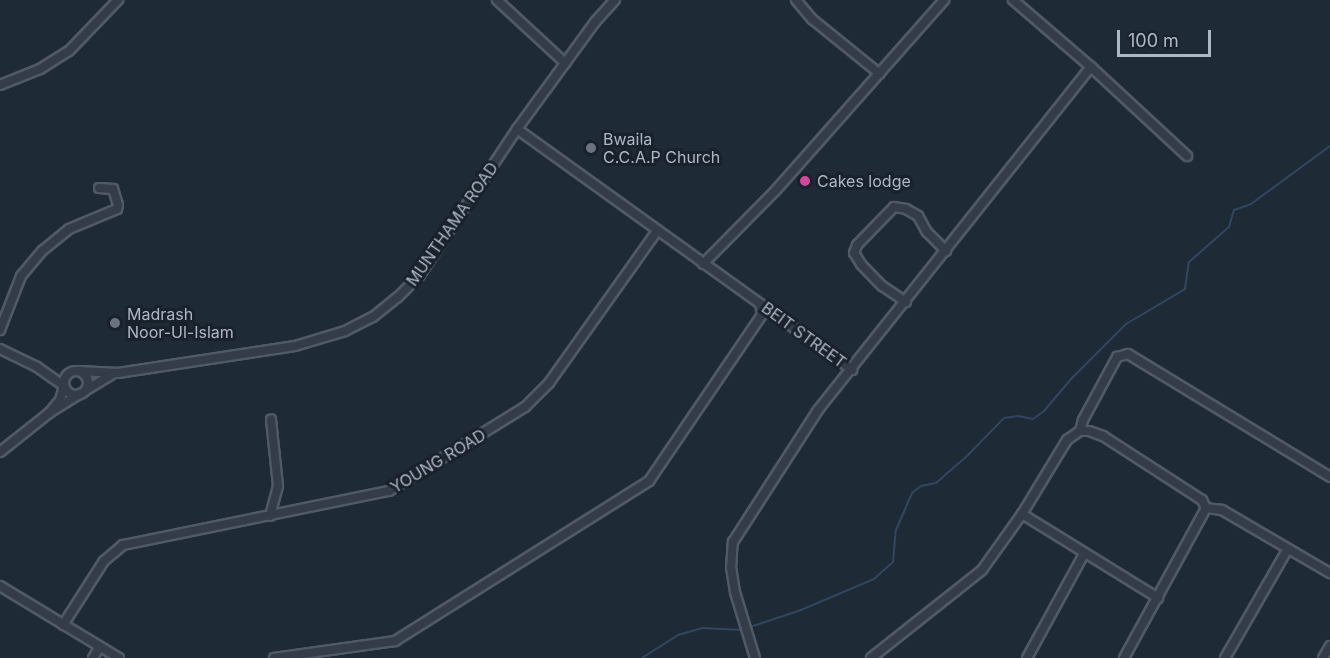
<!DOCTYPE html>
<html>
<head>
<meta charset="utf-8">
<style>
	body { margin:0 }
	#map { position:relative; width:1330px; height:658px; overflow:hidden; background:#1f2a37; font-family:Inter,sans-serif }
	div>[style] { position:absolute }
	[style*='--x'] { left:calc(var(--x)*1px); top:calc(var(--y)*1px); width:calc(var(--w)*1px); rotate:calc(var(--a)*1deg) }
	.stream>* { height:2px; margin:-1px; padding:0 1px; transform-origin:1px; border-radius:1px; background:#324660 }
	.roads { filter:drop-shadow(2px 0 #505a66) drop-shadow(-2px 0 #505a66) drop-shadow(0 2px #505a66) drop-shadow(0 -2px #505a66) }
	.street>* { height:8px; margin:-4px; padding:0 4px; transform-origin:4px; border-radius:4px; background:#333c48 }
	.street>.ring { margin:-4px; padding:0; box-sizing:content-box; background:none; border:8px solid #333c48; border-radius:50% }
	.dots>* { width:16px; height:16px; translate:-50% -50%; box-sizing:border-box; border:3px solid #19212c; border-radius:50% }
	span { translate:-50% -50%; white-space:nowrap; text-align:center; line-height:1.15; -webkit-text-stroke:6px #19212c; paint-order:stroke }
	.poi-label { font-size:16px; color:#adb7c5 }
	.left { translate:0 -50%; text-align:left }
	.street-label { font-size:16px; color:#adb7c5 }
	.scale { position:absolute; left:1117px; top:30px; width:94px; height:27px; box-sizing:border-box; border:3px solid #adb7c5; border-top:0; padding-left:8px; font-size:18px; line-height:21px; white-space:nowrap; color:#adb7c5; -webkit-text-stroke:4px #19212c; paint-order:stroke }
</style>
</head>
<body>
<div id="map">
	<div class="stream">
		<div style="--x:747;--y:628;--w:57;--a:-18.4"></div>
		<div style="--x:801;--y:610;--w:79;--a:-23"></div>
		<div style="--x:874;--y:579;--w:25;--a:-42"></div>
		<div style="--x:893;--y:562;--w:32;--a:-85"></div>
		<div style="--x:896;--y:530;--w:40;--a:-66.6"></div>
		<div style="--x:912;--y:493;--w:11;--a:-38"></div>
		<div style="--x:921;--y:486;--w:15;--a:-11"></div>
		<div style="--x:936;--y:483;--w:38;--a:-41"></div>
		<div style="--x:965;--y:458;--w:56;--a:-45.7"></div>
		<div style="--x:1004;--y:418;--w:14;--a:-8"></div>
		<div style="--x:1018;--y:416;--w:15;--a:11"></div>
		<div style="--x:1033;--y:419;--w:14;--a:-36"></div>
		<div style="--x:1044;--y:411;--w:42;--a:-49.8"></div>
		<div style="--x:1071;--y:379;--w:78;--a:-45"></div>
		<div style="--x:1126;--y:324;--w:69;--a:-30.7"></div>
		<div style="--x:1185;--y:289;--w:27;--a:-82"></div>
		<div style="--x:1189;--y:262;--w:53;--a:-41.2"></div>
		<div style="--x:1229;--y:227;--w:18;--a:-74"></div>
		<div style="--x:1234;--y:210;--w:18;--a:-19"></div>
		<div style="--x:1251;--y:204;--w:98;--a:-36.3"></div>
		<div style="--x:642;--y:658;--w:43;--a:-32.6"></div>
		<div style="--x:678;--y:635;--w:25;--a:-16"></div>
		<div style="--x:702;--y:628;--w:40;--a:2.9"></div>
	</div>
	<div class="roads">
		<div class="street">
			<div style="--x:497;--y:0;--w:93;--a:42.8"></div>
			<div style="--x:796;--y:0;--w:25;--a:50"></div>
			<div style="--x:812;--y:19;--w:87;--a:39"></div>
			<div style="--x:1091;--y:67;--w:131;--a:42.8"></div>
			<div style="--x:0;--y:85;--w:43;--a:-21.8"></div>
			<div style="--x:40;--y:69;--w:34;--a:-32"></div>
			<div style="--x:69;--y:51;--w:71;--a:-46.1"></div>
			<div style="--x:517;--y:129;--w:413;--a:35.7"></div>
			<div style="--x:703;--y:264;--w:104;--a:-45.4"></div>
			<div style="--x:776;--y:190;--w:254;--a:-48.5"></div>
			<div style="--x:906;--y:302;--w:29;--a:-146"></div>
			<div style="--x:882;--y:286;--w:30;--a:-134"></div>
			<div style="--x:861;--y:264;--w:13;--a:-122"></div>
			<div style="--x:854;--y:253;--w:9;--a:-69"></div>
			<div style="--x:857;--y:245;--w:53;--a:-45.8"></div>
			<div style="--x:894;--y:207;--w:12;--a:9"></div>
			<div style="--x:906;--y:209;--w:14;--a:30"></div>
			<div style="--x:918;--y:216;--w:18;--a:61"></div>
			<div style="--x:927;--y:232;--w:27;--a:45"></div>
			<div style="--x:0;--y:330;--w:58;--a:-68.7"></div>
			<div style="--x:21;--y:276;--w:33;--a:-50"></div>
			<div style="--x:42;--y:251;--w:35;--a:-39"></div>
			<div style="--x:69;--y:229;--w:52;--a:-22.6"></div>
			<div style="--x:117;--y:209;--w:4;--a:-76"></div>
			<div style="--x:118;--y:205;--w:17;--a:-107"></div>
			<div style="--x:113;--y:189;--w:14;--a:-176"></div>
			<div style="--x:0;--y:349;--w:41;--a:25.9"></div>
			<div style="--x:37;--y:367;--w:33;--a:35"></div>
			<div style="--x:64;--y:386;--w:15;--a:106"></div>
			<div style="--x:60;--y:400;--w:17;--a:130"></div>
			<div style="--x:79;--y:371;--w:39;--a:3"></div>
			<div style="--x:118;--y:373;--w:179;--a:-8.7"></div>
			<div style="--x:295;--y:346;--w:52;--a:-16.7"></div>
			<div style="--x:345;--y:331;--w:31;--a:-27"></div>
			<div style="--x:373;--y:317;--w:32;--a:-39"></div>
			<div style="--x:398;--y:297;--w:31;--a:-45"></div>
			<div style="--x:420;--y:275;--w:175;--a:-56.4"></div>
			<div style="--x:517;--y:129;--w:132;--a:-53.9"></div>
			<div style="--x:595;--y:22;--w:30;--a:-48"></div>
			<div class="ring" style="left:64px;top:371px;width:16px;height:16px"></div>
			<div style="--x:86;--y:390;--w:29;--a:-31"></div>
			<div style="--x:1080;--y:431;--w:11;--a:-75"></div>
			<div style="--x:1083;--y:420;--w:72;--a:-61.6"></div>
			<div style="--x:1117;--y:357;--w:11;--a:-15"></div>
			<div style="--x:1128;--y:354;--w:237;--a:31.3"></div>
			<div style="--x:0;--y:452;--w:63;--a:-38.5"></div>
			<div style="--x:49;--y:413;--w:36;--a:-32"></div>
			<div style="--x:1022;--y:514;--w:160;--a:31.7"></div>
			<div style="--x:270;--y:516;--w:31;--a:-75"></div>
			<div style="--x:278;--y:486;--w:67;--a:-96"></div>
			<div style="--x:0;--y:586;--w:139;--a:31.2"></div>
			<div style="--x:63;--y:625;--w:76;--a:-57.4"></div>
			<div style="--x:104;--y:561;--w:25;--a:-40"></div>
			<div style="--x:123;--y:545;--w:271;--a:-11.5"></div>
			<div style="--x:389;--y:491;--w:160;--a:-31.7"></div>
			<div style="--x:525;--y:407;--w:34;--a:-45"></div>
			<div style="--x:549;--y:383;--w:186;--a:-54.6"></div>
			<div style="--x:93;--y:658;--w:12;--a:-59"></div>
			<div style="--x:274;--y:658;--w:122;--a:-8"></div>
			<div style="--x:395;--y:641;--w:300;--a:-32.2"></div>
			<div style="--x:649;--y:481;--w:201;--a:-55.8"></div>
			<div style="--x:762;--y:315;--w:11;--a:-100"></div>
			<div style="--x:755;--y:658;--w:69;--a:-106.9"></div>
			<div style="--x:735;--y:592;--w:24;--a:-99"></div>
			<div style="--x:731;--y:568;--w:26;--a:-86"></div>
			<div style="--x:733;--y:542;--w:157;--a:-57.2"></div>
			<div style="--x:818;--y:410;--w:438;--a:-51.5"></div>
			<div style="--x:1091;--y:67;--w:103;--a:-139.3"></div>
			<div style="--x:871;--y:658;--w:142;--a:-38.4"></div>
			<div style="--x:982;--y:570;--w:69;--a:-54.5"></div>
			<div style="--x:1022;--y:514;--w:87;--a:-58.7"></div>
			<div style="--x:1067;--y:440;--w:16;--a:-35"></div>
			<div style="--x:1080;--y:431;--w:9;--a:0"></div>
			<div style="--x:1089;--y:431;--w:15;--a:20"></div>
			<div style="--x:1103;--y:436;--w:118;--a:32.9"></div>
			<div style="--x:1202;--y:500;--w:9;--a:63"></div>
			<div style="--x:1206;--y:508;--w:16;--a:7"></div>
			<div style="--x:1222;--y:510;--w:125;--a:30.3"></div>
			<div style="--x:1027;--y:658;--w:119;--a:-61.3"></div>
			<div style="--x:1124;--y:658;--w:171;--a:-61.3"></div>
			<div style="--x:1225;--y:658;--w:125;--a:-60.1"></div>
			<div style="--x:1323;--y:658;--w:14;--a:-60"></div>
		</div>
	</div>
	<div class="dots">
		<div style="left:591px;top:148px;background:#6b7280"></div>
		<div style="left:805px;top:181px;background:#d1479c"></div>
		<div style="left:115px;top:323px;background:#6b7280"></div>
	</div>
	<div class="poi-label">
		<span class="left" style="left:603px;top:148px">Bwaila<br>C.C.A.P Church</span>
		<span class="left" style="left:817px;top:181px">Cakes lodge</span>
		<span class="left" style="left:127px;top:323px">Madrash<br>Noor-Ul-Islam</span>
	</div>
	<div class="street-label">
		<span style="left:452px;top:224px;rotate:-55deg">MUNTHAMA ROAD</span>
		<span style="left:804px;top:335px;rotate:36deg">BEIT STREET</span>
		<span style="left:438px;top:461px;rotate:-31deg">YOUNG ROAD</span>
	</div>
	<div class="scale">100 m</div>
</div>
</body>
</html>
